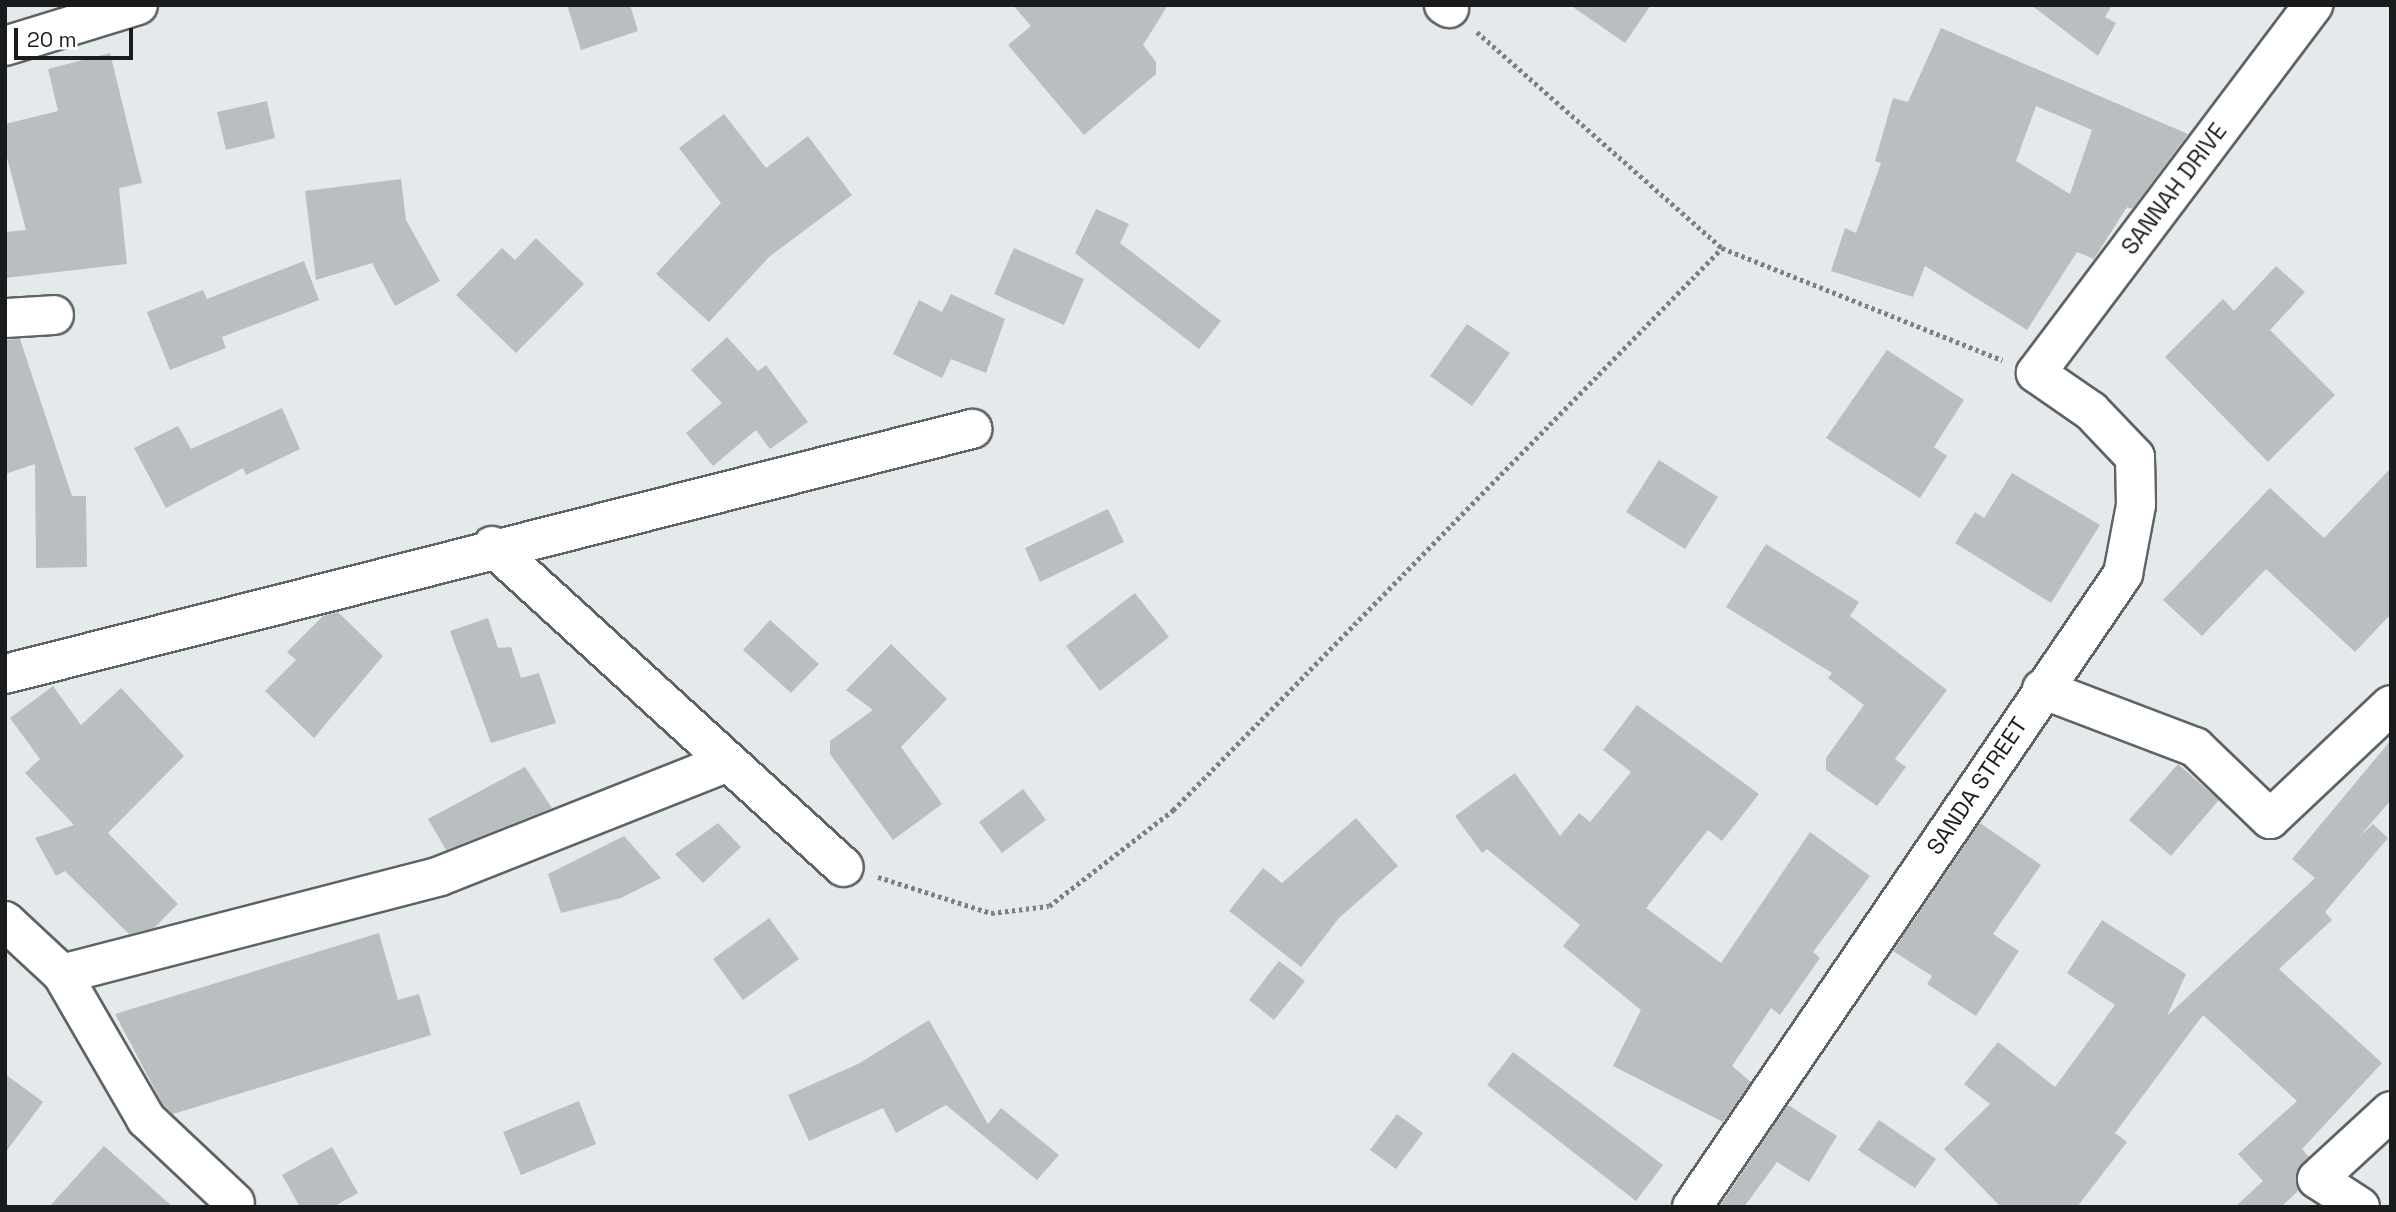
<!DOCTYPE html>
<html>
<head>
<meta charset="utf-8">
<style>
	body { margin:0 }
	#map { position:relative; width:2396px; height:1212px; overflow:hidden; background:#e4eaec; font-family:"Space Grotesk",sans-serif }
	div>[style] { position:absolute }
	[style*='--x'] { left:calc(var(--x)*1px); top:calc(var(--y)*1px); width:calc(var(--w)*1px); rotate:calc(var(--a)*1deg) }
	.building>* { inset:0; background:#b9bfc0 }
	.path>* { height:4.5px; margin-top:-2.25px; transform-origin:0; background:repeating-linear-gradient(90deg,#7c8082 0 3.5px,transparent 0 7px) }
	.roads { filter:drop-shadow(2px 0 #5e6364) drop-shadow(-2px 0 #5e6364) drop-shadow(0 2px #5e6364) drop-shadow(0 -2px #5e6364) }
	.minor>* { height:38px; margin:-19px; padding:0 19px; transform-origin:19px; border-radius:19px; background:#fff }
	span { translate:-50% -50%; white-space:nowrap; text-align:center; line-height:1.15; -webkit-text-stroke:7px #fff; paint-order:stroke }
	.street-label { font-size:23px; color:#191b1c }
	.frame { position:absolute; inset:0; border:7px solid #191b1c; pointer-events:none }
	.scale { position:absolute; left:14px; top:28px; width:119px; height:32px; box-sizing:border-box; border:4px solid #191b1c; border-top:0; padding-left:9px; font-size:21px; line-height:24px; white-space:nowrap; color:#191b1c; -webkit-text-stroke:5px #fff; paint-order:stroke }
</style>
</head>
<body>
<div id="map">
	<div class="building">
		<div style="clip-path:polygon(567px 5px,630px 5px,638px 31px,581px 50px)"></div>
		<div style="clip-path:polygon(1013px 5px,1168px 5px,1143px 45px,1156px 62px,1156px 74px,1084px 135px,1008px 45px,1031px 26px)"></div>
		<div style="clip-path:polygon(1570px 5px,1651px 5px,1625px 43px)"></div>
		<div style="clip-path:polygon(2031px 5px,2112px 5px,2105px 17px,2116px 23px,2098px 56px)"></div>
		<div style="clip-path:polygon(evenodd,1941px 28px,2188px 134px,2132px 209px,2127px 207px,2094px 259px,2077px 252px,2027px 330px,1925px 266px,1913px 297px,1831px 271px,1845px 228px,1856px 233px,1881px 163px,1875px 161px,1893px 98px,1908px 102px,1941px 28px,2036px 106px,2092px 130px,2070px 194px,2016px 161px,2036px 106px)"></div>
		<div style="clip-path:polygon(110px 53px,142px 183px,119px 188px,127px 264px,5px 278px,5px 232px,26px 230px,5px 150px,5px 124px,58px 111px,48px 69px)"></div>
		<div style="clip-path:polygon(267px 101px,275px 138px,226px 150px,217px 112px)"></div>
		<div style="clip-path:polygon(724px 114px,766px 168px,808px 136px,852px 195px,769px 257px,709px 322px,656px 274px,721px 203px,679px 148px)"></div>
		<div style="clip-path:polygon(401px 179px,406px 220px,440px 281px,395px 306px,372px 263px,316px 280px,305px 191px)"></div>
		<div style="clip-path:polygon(1096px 209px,1129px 224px,1120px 243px,1221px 321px,1199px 349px,1075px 253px)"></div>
		<div style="clip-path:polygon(536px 238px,584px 284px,516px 353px,456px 295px,502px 248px,515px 260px)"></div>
		<div style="clip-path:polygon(1014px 248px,1084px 279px,1064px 325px,994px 294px)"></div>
		<div style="clip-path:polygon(304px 261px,319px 300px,222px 337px,226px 348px,170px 370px,147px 312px,203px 290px,207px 299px)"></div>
		<div style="clip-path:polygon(2276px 266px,2305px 292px,2270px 330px,2335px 395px,2268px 462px,2165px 357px,2223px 299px,2234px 311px)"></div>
		<div style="clip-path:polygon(951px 294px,1005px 319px,986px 373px,951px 359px,942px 378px,893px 354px,919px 300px,942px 312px)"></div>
		<div style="clip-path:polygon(1467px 324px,1510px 353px,1472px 406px,1430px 376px)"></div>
		<div style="clip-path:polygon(727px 337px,758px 371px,766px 365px,808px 422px,770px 449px,756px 430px,713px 466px,686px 433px,722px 403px,691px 370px)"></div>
		<div style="clip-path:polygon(20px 339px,72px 496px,86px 496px,87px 567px,36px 568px,35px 464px,5px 474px,5px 340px)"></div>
		<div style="clip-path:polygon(1887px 350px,1964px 400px,1934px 447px,1947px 456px,1920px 498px,1826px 438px)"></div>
		<div style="clip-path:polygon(282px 408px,300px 449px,246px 475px,243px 468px,166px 508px,134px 448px,178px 426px,191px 449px)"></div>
		<div style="clip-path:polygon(1659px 460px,1718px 497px,1685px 549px,1626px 512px)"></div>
		<div style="clip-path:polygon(2391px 468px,2391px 614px,2355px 652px,2266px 569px,2202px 636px,2163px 600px,2270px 488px,2324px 538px)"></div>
		<div style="clip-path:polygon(2012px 473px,2100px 525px,2051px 603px,1955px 543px,1975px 512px,1984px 518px)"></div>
		<div style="clip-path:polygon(1108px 509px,1124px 542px,1040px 582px,1025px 548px)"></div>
		<div style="clip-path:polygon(1766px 544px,1859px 602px,1850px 616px,1947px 690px,1895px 759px,1906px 767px,1877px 806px,1826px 770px,1826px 758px,1864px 705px,1828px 678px,1832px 673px,1726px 607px)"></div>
		<div style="clip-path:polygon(1135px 593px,1169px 637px,1100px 691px,1066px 646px)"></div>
		<div style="clip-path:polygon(338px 612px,383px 656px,314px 738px,265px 691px,296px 660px,287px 652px,323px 616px)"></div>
		<div style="clip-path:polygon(488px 618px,498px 648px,511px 647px,521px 678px,539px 673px,556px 723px,491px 743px,450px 631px)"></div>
		<div style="clip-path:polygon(770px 620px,819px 664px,791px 693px,743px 650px)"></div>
		<div style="clip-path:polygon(891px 644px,947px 699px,901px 747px,942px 804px,893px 840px,830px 754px,830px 741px,873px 710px,846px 690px)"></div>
		<div style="clip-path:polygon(53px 686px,81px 725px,121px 688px,184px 756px,108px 833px,178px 904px,154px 928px,129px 934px,65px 871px,56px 876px,35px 838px,74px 825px,25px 773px,40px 759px,10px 718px)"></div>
		<div style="clip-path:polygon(1637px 705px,1759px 794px,1722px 841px,1708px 830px,1646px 908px,1721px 963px,1810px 832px,1870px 876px,1813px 952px,1820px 958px,1780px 1015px,1771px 1008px,1732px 1066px,1751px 1082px,1723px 1122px,1613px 1066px,1641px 1010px,1563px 946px,1580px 925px,1487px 849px,1482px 853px,1455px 816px,1515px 773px,1560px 836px,1579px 813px,1590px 822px,1631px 772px,1603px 750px)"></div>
		<div style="clip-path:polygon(2391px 740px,2391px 800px,2360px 836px,2373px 824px,2388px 838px,2325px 912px,2332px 920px,2279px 969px,2382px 1063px,2302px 1149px,2309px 1157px,2296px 1173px,2299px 1190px,2281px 1207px,2235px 1207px,2263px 1181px,2238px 1154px,2297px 1101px,2203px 1015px,2115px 1133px,2127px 1142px,2077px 1207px,2001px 1207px,1944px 1149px,1990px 1104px,1964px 1084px,1998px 1042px,2055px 1087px,2115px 1005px,2067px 973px,2102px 920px,2186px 974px,2167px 1016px,2315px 878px,2292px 859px)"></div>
		<div style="clip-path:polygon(2178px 764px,2219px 800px,2171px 856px,2129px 820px)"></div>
		<div style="clip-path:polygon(525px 767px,552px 808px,446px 850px,428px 819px)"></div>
		<div style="clip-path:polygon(1023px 789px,1046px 820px,1002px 853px,979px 822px)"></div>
		<div style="clip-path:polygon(1356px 818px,1398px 866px,1339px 918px,1301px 967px,1229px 911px,1263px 868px,1282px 883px)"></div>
		<div style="clip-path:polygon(718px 823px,741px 847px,703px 883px,675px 854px)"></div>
		<div style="clip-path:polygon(1980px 823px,2041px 865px,1993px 934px,2019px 951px,1976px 1016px,1927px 984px,1932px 976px,1893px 951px)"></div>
		<div style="clip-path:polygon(624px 836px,661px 878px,621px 898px,561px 913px,548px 874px)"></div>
		<div style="clip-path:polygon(769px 918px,799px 959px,743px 1000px,713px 959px)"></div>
		<div style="clip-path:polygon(379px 933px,398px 1000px,419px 994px,431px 1035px,173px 1114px,163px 1105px,115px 1014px)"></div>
		<div style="clip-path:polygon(1279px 961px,1305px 981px,1274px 1020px,1249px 1000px)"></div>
		<div style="clip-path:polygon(929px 1020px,988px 1124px,1001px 1108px,1059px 1155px,1037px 1180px,946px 1105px,896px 1133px,883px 1108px,809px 1141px,788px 1095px,858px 1064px)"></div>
		<div style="clip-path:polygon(1513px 1052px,1663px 1165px,1636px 1201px,1487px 1085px)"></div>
		<div style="clip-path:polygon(5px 1074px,43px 1102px,5px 1153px)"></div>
		<div style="clip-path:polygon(579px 1101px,596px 1144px,521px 1175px,503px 1132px)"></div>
		<div style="clip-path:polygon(1788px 1105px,1837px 1136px,1809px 1182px,1777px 1162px,1744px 1207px,1719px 1207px)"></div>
		<div style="clip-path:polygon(1397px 1114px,1423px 1133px,1396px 1169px,1370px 1150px)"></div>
		<div style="clip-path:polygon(1879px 1120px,1936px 1159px,1915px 1188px,1858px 1150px)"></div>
		<div style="clip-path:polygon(104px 1146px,173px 1207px,49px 1207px)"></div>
		<div style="clip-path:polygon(332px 1147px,358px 1193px,333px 1207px,300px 1207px,282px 1175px)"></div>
	</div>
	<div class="path">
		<div style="--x:1477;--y:32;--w:327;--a:41.4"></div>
		<div style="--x:1722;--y:248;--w:302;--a:21.8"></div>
		<div style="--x:878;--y:877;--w:119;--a:17.7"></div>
		<div style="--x:991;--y:913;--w:58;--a:-6.9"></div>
		<div style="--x:1049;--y:906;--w:157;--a:-37.7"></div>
		<div style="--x:1173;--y:810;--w:786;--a:-45.67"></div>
	</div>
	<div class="roads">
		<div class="minor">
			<div style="--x:1444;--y:5;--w:6;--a:31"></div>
			<div style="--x:5;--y:46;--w:139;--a:-17.1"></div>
			<div style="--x:5;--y:318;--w:49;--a:-3.5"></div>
			<div style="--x:492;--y:546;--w:476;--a:42.4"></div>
			<div style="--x:5;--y:674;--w:998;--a:-14.22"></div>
			<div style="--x:2042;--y:689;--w:164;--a:20.8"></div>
			<div style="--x:2195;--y:747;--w:104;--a:43.8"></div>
			<div style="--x:2270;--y:819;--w:166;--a:-43.3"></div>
			<div style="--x:5;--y:921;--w:78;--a:42.9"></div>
			<div style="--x:62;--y:974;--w:390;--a:-14.5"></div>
			<div style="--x:440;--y:876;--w:307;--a:-21.6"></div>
			<div style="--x:62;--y:974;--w:168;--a:59.9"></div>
			<div style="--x:146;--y:1119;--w:122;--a:43.3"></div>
			<div style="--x:1692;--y:1207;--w:766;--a:-55.75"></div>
			<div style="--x:2123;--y:574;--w:70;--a:-79.3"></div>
			<div style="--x:2136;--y:505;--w:48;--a:-91.2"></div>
			<div style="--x:2135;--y:457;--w:64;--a:-133.7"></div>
			<div style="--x:2091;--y:411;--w:67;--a:-145.4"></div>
			<div style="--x:2036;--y:373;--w:461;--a:-53"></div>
			<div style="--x:2360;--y:1207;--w:51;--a:-146.9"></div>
			<div style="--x:2317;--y:1179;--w:100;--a:-42.6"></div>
		</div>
	</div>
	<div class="street-label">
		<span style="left:2174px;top:189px;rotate:-53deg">SANNAH DRIVE</span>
		<span style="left:1977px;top:786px;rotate:-56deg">SANDA STREET</span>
	</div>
	<div class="frame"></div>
	<div class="scale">20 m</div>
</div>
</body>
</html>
